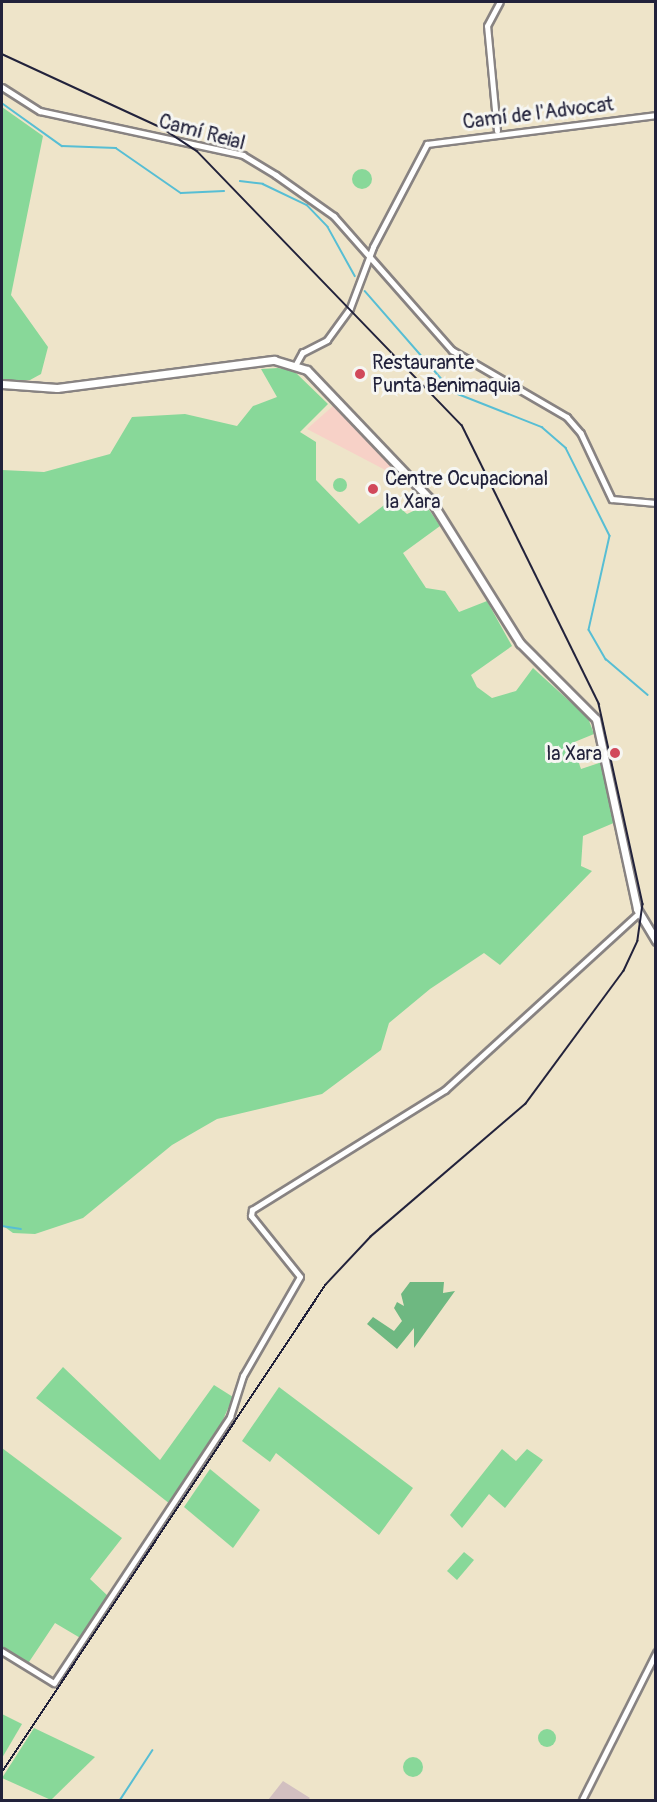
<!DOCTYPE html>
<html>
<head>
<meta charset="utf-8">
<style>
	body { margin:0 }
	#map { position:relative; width:657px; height:1802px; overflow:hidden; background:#eee4c9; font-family:Pangolin,sans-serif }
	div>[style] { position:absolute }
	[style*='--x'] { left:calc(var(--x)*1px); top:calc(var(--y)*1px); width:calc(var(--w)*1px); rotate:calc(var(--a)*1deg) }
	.built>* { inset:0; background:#f7d1c7 }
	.industrial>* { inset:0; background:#d2bfc0 }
	.green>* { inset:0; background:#88d899 }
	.round { border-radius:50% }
	.forest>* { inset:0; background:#6eb881 }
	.stream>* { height:1.5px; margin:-0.75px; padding:0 0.75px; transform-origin:0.75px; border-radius:0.75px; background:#57bed4 }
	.roads { filter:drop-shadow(2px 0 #888382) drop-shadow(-2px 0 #888382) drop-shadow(0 2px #888382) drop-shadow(0 -2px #888382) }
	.street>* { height:4.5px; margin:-2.25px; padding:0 2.25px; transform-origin:2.25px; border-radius:2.25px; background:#fff }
	.secondary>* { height:7px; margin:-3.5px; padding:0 3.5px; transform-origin:3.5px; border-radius:3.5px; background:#fff }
	.tram>* { height:1.5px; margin:-0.75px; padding:0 0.75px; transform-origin:0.75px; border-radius:0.75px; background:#22223b }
	.dots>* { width:16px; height:16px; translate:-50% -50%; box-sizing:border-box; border:3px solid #f6f6f2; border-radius:50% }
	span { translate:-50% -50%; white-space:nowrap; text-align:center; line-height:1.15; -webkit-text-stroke:6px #f6f6f2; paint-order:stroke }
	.street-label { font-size:20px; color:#22223b }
	.poi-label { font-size:20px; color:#22223b }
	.left { translate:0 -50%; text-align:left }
	.right { translate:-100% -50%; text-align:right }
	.frame { position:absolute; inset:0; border:3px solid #22223b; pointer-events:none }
</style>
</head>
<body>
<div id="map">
	<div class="built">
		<div style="clip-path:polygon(334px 405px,393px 467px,391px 473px,307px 429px)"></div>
	</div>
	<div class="industrial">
		<div style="clip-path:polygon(283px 1781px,310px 1798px,308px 1800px,268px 1800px)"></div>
	</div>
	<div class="green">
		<div style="clip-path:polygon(2px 107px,43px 136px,11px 295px,48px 347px,41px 374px,30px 380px,2px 380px)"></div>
		<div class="round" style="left:352px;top:169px;width:20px;height:20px"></div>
		<div style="clip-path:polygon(278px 368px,294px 371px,328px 404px,300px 432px,316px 442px,316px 480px,359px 524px,391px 500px,407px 514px,426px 505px,440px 526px,403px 553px,426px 588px,445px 591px,459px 612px,487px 601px,512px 646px,471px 675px,477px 687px,492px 698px,516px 691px,533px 668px,588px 718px,594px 734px,572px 743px,581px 769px,602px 762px,616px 822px,583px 836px,581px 866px,592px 871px,500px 965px,484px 953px,430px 989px,389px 1023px,381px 1050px,322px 1094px,217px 1119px,172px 1145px,83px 1218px,35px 1234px,13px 1233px,2px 1225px,2px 470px,44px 472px,110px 454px,132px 417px,185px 414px,237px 426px,253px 406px,277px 397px,261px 369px)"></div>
		<div class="round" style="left:333px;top:478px;width:14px;height:14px"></div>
		<div style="clip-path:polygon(63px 1367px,160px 1460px,214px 1385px,233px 1397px,219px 1429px,170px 1504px,36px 1398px)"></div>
		<div style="clip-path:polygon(279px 1387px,413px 1488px,379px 1535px,276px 1453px,270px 1462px,242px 1441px)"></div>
		<div style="clip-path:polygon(2px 1448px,122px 1538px,90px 1579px,109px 1597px,82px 1639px,55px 1623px,27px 1665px,2px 1649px)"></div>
		<div style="clip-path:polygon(502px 1449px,516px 1461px,527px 1449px,543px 1460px,505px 1508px,489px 1494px,462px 1528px,450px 1515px)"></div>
		<div style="clip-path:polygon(210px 1469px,260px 1510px,233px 1548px,184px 1507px)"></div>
		<div style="clip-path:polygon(464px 1552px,474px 1560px,457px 1580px,447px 1571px)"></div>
		<div style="clip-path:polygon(2px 1714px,22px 1724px,2px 1758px)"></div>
		<div style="clip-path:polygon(34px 1728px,95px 1757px,51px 1800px,2px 1778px)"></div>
		<div class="round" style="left:538px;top:1729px;width:18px;height:18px"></div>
		<div class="round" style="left:403px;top:1757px;width:20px;height:20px"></div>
	</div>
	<div class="forest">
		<div style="clip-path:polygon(410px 1282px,444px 1282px,443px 1293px,455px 1291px,414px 1348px,414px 1328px,397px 1349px,367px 1324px,373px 1317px,394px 1331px,402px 1321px,394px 1308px,397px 1302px,404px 1306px,401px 1294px)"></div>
	</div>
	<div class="stream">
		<div style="--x:2;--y:103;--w:74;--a:35.6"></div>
		<div style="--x:62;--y:146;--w:54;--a:2.1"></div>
		<div style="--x:116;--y:148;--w:79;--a:34.7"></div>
		<div style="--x:181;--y:193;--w:43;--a:-2.7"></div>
		<div style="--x:240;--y:181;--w:23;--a:7"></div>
		<div style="--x:263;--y:184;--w:49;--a:25.5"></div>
		<div style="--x:307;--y:205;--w:30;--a:46"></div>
		<div style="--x:328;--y:227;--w:56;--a:61.1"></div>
		<div style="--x:365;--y:291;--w:134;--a:48.9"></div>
		<div style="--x:453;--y:392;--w:96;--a:21.5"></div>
		<div style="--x:542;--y:427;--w:32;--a:41"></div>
		<div style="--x:566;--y:448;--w:98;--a:63.4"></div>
		<div style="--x:610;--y:536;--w:96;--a:102.6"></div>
		<div style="--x:589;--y:630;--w:34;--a:60"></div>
		<div style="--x:606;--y:659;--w:55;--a:40.6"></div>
		<div style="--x:2;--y:1226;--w:19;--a:9"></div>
		<div style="--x:120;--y:1800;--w:59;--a:-56.9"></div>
	</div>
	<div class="roads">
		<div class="street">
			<div style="--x:2;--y:87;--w:45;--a:32.3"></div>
			<div style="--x:40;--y:111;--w:208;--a:12.2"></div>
			<div style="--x:243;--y:155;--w:39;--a:31"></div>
			<div style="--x:276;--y:175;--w:71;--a:35.3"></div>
			<div style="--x:334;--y:216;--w:179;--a:48.6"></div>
			<div style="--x:452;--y:350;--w:133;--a:30.2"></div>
			<div style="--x:567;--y:417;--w:21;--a:49"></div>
			<div style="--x:581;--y:433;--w:73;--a:64.8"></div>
			<div style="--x:612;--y:499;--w:44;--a:5.2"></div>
			<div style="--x:497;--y:131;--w:105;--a:-95.4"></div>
			<div style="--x:487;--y:26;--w:27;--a:-62"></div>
			<div style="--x:296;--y:364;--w:13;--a:-61"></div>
			<div style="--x:302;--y:353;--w:28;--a:-27"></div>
			<div style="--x:327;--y:340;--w:39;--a:-54"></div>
			<div style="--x:350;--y:308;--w:65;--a:-69.3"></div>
			<div style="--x:373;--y:247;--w:116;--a:-62.3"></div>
			<div style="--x:427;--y:144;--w:231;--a:-7.2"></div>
			<div style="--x:2;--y:1651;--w:61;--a:31.6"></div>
			<div style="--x:54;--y:1683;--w:319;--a:-56.5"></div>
			<div style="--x:230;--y:1417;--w:43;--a:-72.4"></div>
			<div style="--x:243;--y:1376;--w:114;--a:-60.1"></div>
			<div style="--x:300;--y:1277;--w:78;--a:-128.8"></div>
			<div style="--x:251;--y:1216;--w:6;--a:-81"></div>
			<div style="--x:252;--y:1210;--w:227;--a:-31.9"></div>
			<div style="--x:445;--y:1090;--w:263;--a:-42.4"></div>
			<div style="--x:582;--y:1800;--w:165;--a:-63.3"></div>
		</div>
		<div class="secondary">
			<div style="--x:2;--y:384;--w:55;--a:4.2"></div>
			<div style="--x:57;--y:388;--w:219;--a:-7.4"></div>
			<div style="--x:274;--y:360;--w:34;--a:17"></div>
			<div style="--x:307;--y:370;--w:178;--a:46.4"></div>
			<div style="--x:430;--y:499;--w:170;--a:58"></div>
			<div style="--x:520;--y:643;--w:107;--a:45"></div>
			<div style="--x:596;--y:719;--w:194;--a:77.8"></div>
			<div style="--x:637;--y:909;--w:37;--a:59"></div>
		</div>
	</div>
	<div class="tram">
		<div style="--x:2;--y:54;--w:176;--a:24.8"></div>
		<div style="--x:162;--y:128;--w:42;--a:33.3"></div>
		<div style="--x:197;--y:151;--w:381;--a:46"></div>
		<div style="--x:462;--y:425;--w:311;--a:63.8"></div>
		<div style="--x:599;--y:704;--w:205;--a:77.6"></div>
		<div style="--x:643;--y:904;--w:37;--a:98"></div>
		<div style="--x:638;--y:941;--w:33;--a:115"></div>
		<div style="--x:624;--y:971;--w:165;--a:126.4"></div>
		<div style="--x:526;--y:1104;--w:204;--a:139.4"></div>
		<div style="--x:371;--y:1237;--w:66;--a:133.2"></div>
		<div style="--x:326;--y:1285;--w:586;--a:123.58"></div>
	</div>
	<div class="dots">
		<div style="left:360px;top:374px;background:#d1495b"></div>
		<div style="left:373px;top:489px;background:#d1495b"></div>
		<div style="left:615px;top:753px;background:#d1495b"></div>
	</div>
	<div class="street-label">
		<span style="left:538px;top:113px;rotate:-7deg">Camí de l'Advocat</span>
		<span style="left:202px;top:132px;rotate:15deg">Camí Reial</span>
	</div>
	<div class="poi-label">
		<span class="left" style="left:372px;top:374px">Restaurante<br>Punta Benimaquia</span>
		<span class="left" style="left:385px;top:490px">Centre Ocupacional<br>la Xara</span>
		<span class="right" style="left:602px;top:753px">la Xara</span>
	</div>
	<div class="frame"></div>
</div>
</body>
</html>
